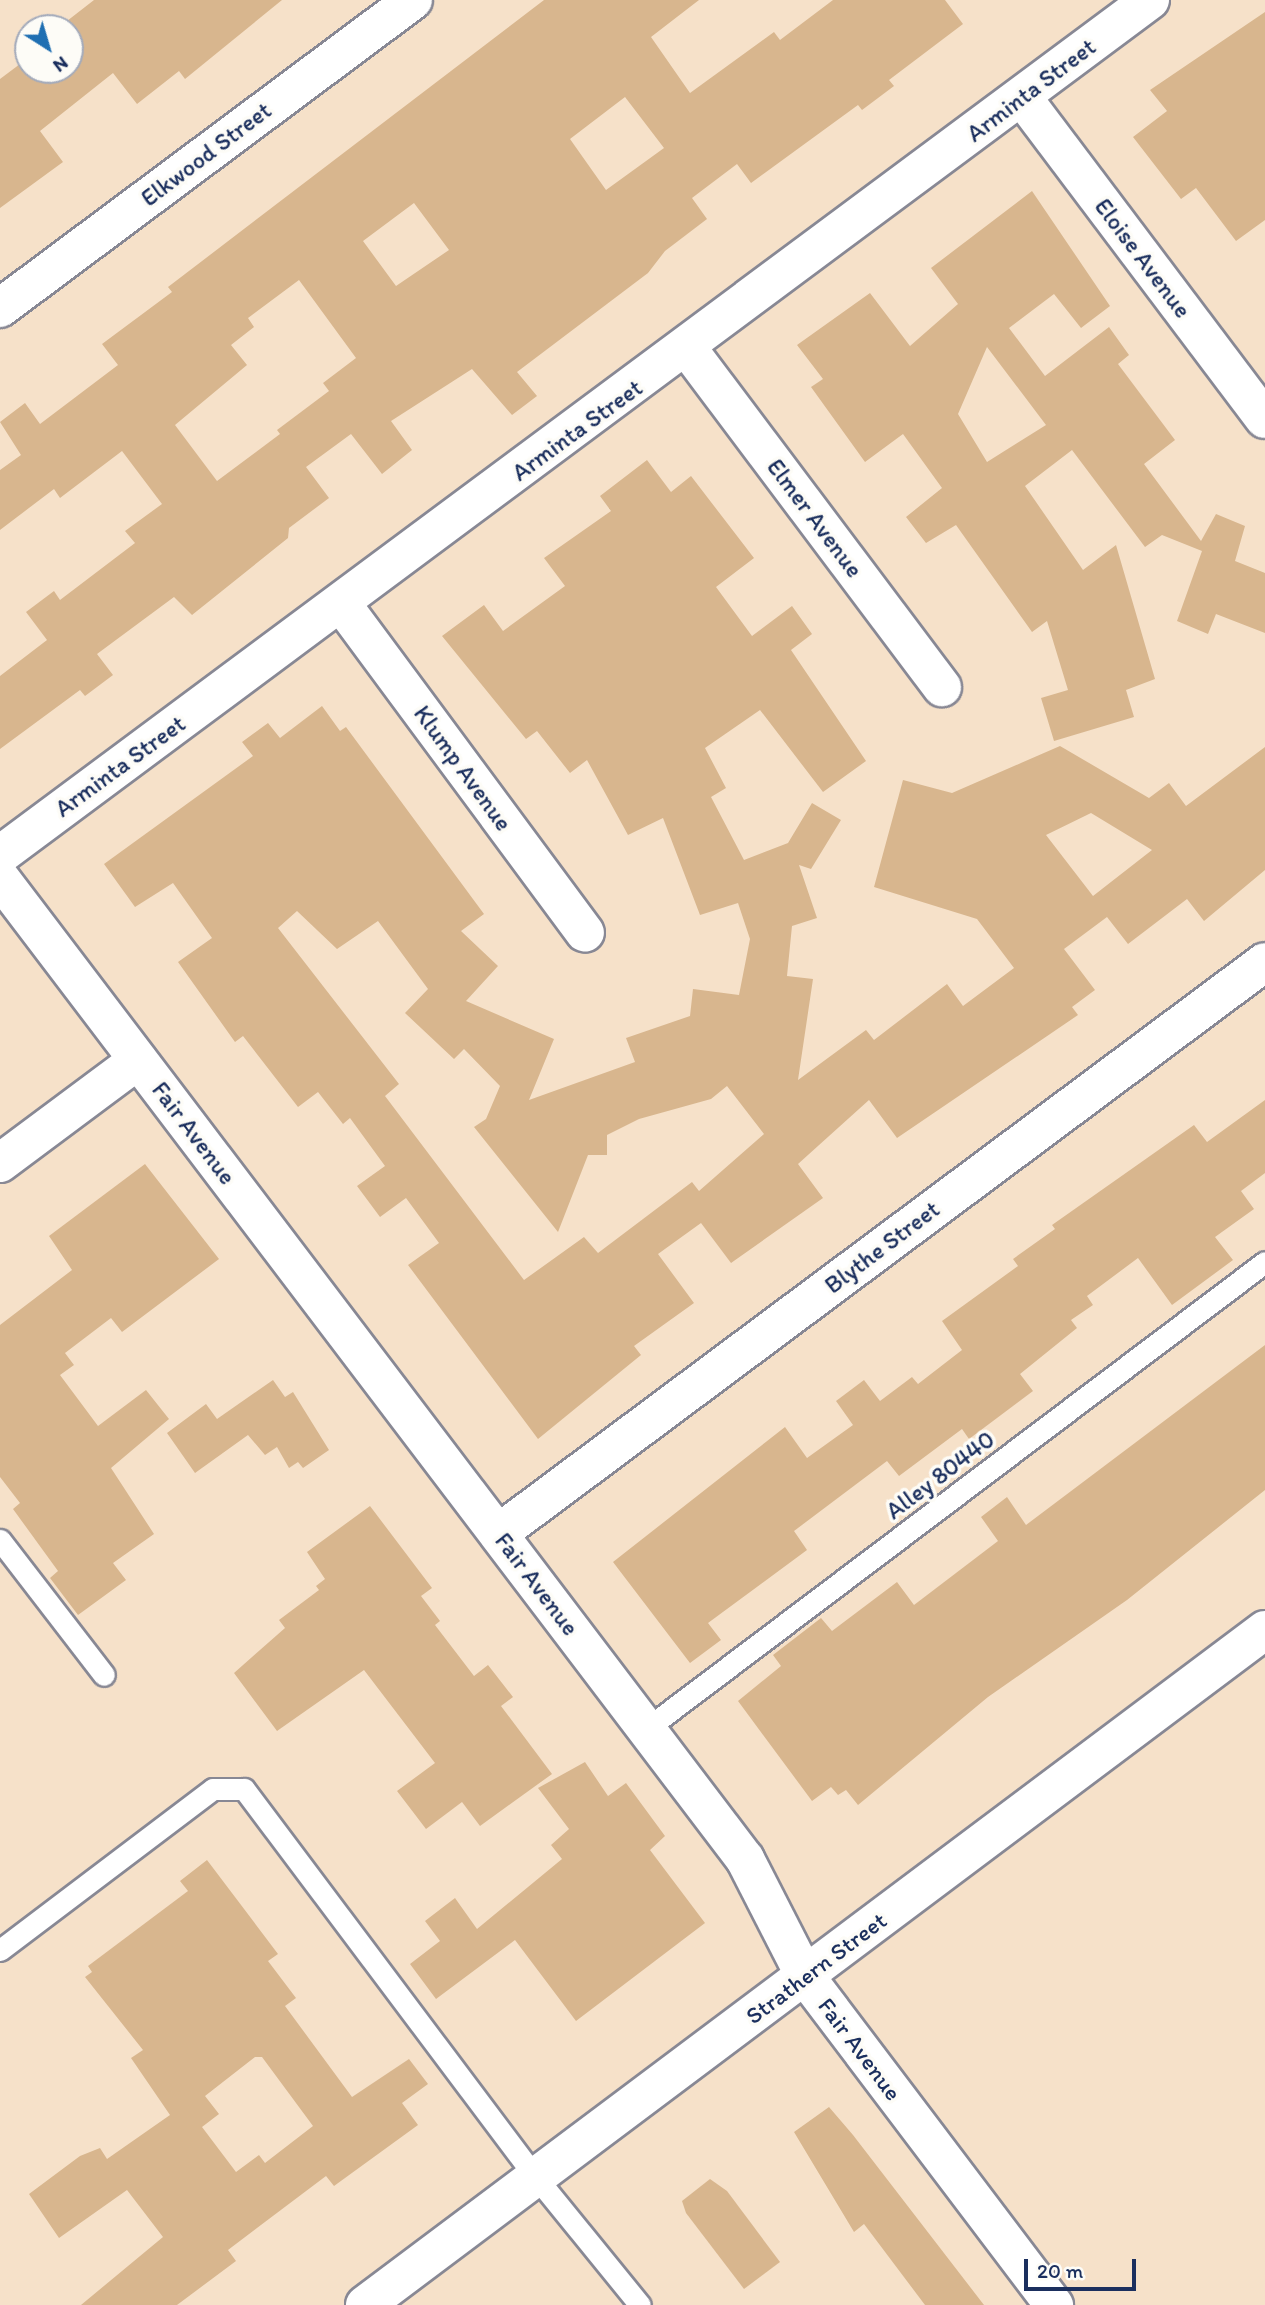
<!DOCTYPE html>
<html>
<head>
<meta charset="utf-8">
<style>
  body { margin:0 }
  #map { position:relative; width:1265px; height:2305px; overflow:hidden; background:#f6e1c9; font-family:Itim,sans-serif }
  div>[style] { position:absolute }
  .building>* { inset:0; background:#d8b68e }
  .roads { filter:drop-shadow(2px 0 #888894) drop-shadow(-2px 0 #888894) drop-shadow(0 2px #888894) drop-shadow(0 -2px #888894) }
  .lane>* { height:21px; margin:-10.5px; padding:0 10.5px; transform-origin:10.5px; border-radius:10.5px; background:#fff }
  .street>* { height:38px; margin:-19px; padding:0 19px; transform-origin:19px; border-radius:19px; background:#fff }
  .secondary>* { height:38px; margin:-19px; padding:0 19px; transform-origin:19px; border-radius:19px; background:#fff }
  span { translate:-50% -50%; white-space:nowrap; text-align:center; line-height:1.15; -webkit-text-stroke:7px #fdfcf7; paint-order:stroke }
  .street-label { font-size:24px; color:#1b2f5e }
  .north { position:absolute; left:14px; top:14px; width:70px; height:70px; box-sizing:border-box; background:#fdfcf7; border:2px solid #a3aaba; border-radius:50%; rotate:143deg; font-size:19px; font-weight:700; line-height:28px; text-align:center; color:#1b2f5e }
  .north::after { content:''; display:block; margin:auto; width:24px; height:32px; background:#1f6fb2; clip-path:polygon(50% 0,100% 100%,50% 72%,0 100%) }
  .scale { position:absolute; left:1024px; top:2259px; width:112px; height:32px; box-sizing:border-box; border:4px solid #1b2f5e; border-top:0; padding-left:9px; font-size:21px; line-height:24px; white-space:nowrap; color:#1b2f5e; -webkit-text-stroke:5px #fdfcf7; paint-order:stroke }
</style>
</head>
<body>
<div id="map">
  <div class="building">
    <i style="clip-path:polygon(94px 0,282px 0,185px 79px,179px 71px,137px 104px,113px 73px,40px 131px,63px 162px,0 208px,0 79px,28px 58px,28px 70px,70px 70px,70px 28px,58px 28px)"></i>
    <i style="clip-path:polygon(evenodd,544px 0,699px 0,651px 37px,690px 93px,774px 32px,780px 40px,833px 0,945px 0,963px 24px,889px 80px,894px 86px,862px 110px,858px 105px,751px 183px,737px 164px,692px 198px,707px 219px,665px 251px,648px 273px,517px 372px,537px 396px,512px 415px,472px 369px,391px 421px,412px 450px,382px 474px,351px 434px,306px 467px,329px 498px,289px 528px,288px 538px,192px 615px,174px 597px,97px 654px,113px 675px,85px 696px,80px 690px,0 749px,0 676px,47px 640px,26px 612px,54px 591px,60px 600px,135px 543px,125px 531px,162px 504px,122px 451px,60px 498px,54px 489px,0 530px,0 470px,21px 455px,0 422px,25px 403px,40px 424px,118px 365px,102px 344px,172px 292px,168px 287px,544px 0,625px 97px,664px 148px,606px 190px,570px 139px,625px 97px,544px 0,414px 203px,449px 250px,396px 286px,363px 241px,414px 203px,544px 0,299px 280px,356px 358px,323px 383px,329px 391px,277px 430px,280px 434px,217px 481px,175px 425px,247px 365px,231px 345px,254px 327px,248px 318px,299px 280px)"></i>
    <i style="clip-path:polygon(1265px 12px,1265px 220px,1236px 241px,1196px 188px,1181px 199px,1133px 137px,1167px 111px,1150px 90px)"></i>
    <i style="clip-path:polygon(evenodd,1032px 191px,1110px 306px,1081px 328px,1054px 294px,1009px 328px,1045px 376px,1109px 327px,1129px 355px,1118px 364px,1175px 440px,1144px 464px,1201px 541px,1216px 514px,1245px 526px,1235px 561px,1265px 573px,1265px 633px,1216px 614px,1208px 634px,1177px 621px,1202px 551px,1162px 535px,1145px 547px,1072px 450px,1025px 486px,1083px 570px,1116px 545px,1155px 679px,1126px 690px,1134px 717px,1054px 741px,1041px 698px,1068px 690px,1047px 621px,1032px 632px,956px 525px,926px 543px,906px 517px,942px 488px,903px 434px,865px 462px,811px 387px,823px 379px,797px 345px,870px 293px,910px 346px,958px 304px,931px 268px,1032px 191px,987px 347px,1046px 425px,987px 462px,958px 414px,987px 347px)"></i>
    <i style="clip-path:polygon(evenodd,647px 460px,671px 492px,691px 476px,754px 558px,716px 587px,752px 636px,792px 606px,812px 634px,791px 650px,866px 761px,823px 792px,760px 710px,705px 748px,726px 788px,711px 797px,744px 860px,788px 843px,812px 803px,841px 820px,811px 869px,799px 865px,817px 918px,792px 926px,787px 976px,813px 979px,798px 1080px,866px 1030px,874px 1040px,947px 984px,963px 1006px,1014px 968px,977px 919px,874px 887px,903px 780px,952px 793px,1060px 746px,1149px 798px,1169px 783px,1186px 806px,1265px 747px,1265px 870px,1204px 921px,1187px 899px,1128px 944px,1107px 917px,1064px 949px,1095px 990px,1072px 1007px,1078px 1015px,897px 1138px,869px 1100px,798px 1164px,823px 1198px,731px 1263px,701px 1223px,658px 1254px,694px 1303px,634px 1346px,641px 1355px,538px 1439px,408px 1265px,439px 1243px,406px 1198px,380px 1217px,357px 1186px,385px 1166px,350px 1118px,343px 1124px,318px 1092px,298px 1107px,243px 1036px,235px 1042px,178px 962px,212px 938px,173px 883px,135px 907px,104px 864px,253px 756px,242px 742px,268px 723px,280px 738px,322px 706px,340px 731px,346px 727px,484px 914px,461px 931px,498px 966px,466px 1001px,554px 1039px,529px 1100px,635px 1062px,626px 1038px,690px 1016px,693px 989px,739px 995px,750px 939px,738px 903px,700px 915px,663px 818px,628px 835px,587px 760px,570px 773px,537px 731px,526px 739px,442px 636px,484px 605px,503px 631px,565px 586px,544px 558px,611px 511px,600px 496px,647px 460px,1091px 813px,1152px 850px,1093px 896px,1046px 835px,1091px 813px,647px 460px,297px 911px,337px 949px,378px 921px,428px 989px,405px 1013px,454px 1059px,464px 1049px,500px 1086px,486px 1119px,474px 1127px,558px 1232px,588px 1155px,607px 1155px,607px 1135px,639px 1119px,711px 1099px,727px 1086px,764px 1134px,699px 1191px,692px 1182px,598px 1253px,584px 1237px,524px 1280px,385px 1096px,399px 1084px,278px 928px,297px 911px)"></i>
    <i style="clip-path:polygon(1265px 1100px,1265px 1173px,1241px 1191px,1254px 1209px,1215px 1237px,1233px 1260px,1172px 1305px,1138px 1258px,1087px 1296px,1093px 1305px,1071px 1320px,1077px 1328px,1020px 1374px,1033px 1391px,969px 1439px,962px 1429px,899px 1476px,887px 1461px,794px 1531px,807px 1550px,708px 1623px,721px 1640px,690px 1663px,613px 1562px,785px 1427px,807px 1458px,853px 1425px,836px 1401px,864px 1380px,880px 1401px,912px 1377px,918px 1384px,962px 1350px,942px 1321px,1018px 1266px,1013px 1259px,1055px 1229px,1052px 1225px,1194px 1125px,1207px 1142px)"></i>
    <i style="clip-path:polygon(145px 1164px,219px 1259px,122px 1332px,111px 1318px,65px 1353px,74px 1365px,60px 1375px,98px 1426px,146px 1390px,169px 1419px,111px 1468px,154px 1534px,113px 1563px,126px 1580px,78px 1615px,50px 1578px,58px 1571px,13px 1509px,20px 1503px,0 1477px,0 1325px,72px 1270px,49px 1236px)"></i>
    <i style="clip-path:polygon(1265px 1345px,1265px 1490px,1127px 1600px,988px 1697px,858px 1805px,846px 1790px,838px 1795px,831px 1787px,812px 1801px,738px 1701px,781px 1666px,773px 1655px,821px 1618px,832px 1631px,897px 1582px,914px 1605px,998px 1541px,981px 1517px,1007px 1497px,1026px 1525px)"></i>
    <i style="clip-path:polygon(273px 1380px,285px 1397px,293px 1392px,329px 1450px,303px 1468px,298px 1462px,289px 1468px,277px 1447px,265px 1455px,248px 1435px,195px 1473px,167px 1433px,206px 1404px,217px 1419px)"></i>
    <i style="clip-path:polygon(370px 1506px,432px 1588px,421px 1596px,440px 1621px,435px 1625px,474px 1676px,488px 1665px,513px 1697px,501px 1706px,552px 1774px,480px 1826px,462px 1802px,426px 1829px,397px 1791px,435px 1763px,364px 1670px,277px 1731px,234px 1673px,285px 1628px,279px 1620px,319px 1590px,316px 1586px,325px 1579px,307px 1552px)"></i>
    <i style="clip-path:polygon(585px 1762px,608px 1796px,626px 1783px,665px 1836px,650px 1850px,705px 1923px,576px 2021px,515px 1940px,436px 1999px,410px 1964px,440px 1941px,425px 1921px,455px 1898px,477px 1929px,562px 1859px,551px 1845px,569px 1829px,538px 1788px)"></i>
    <i style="clip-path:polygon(evenodd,207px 1860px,278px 1954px,268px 1961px,296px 1998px,285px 2006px,352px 2097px,409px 2059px,428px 2084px,402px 2103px,418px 2125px,334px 2186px,326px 2176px,228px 2250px,236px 2261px,177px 2305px,81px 2305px,163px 2237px,127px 2190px,59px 2238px,29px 2194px,80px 2156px,100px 2148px,107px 2159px,170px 2115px,131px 2058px,143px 2050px,85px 1977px,92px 1972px,88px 1966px,188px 1891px,180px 1881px,207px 1860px,255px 2057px,262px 2057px,313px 2126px,265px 2163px,259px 2155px,236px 2172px,202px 2127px,219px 2114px,205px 2096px,255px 2057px)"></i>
    <i style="clip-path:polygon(829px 2107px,853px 2135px,984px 2305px,925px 2305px,864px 2224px,854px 2232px,794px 2132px)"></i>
    <i style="clip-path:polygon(710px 2179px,727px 2191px,780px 2262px,744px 2289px,686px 2213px,682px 2201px)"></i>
  </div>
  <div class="roads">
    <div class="lane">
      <i style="left:0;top:1540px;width:170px;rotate:52.4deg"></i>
      <i style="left:646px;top:1729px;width:775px;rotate:-37.03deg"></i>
      <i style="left:0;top:1950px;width:267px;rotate:-37.1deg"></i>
      <i style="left:213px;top:1789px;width:31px"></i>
      <i style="left:244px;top:1789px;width:484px;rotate:53.1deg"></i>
      <i style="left:535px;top:2176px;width:166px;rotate:50.9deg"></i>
    </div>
    <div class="street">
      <i style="left:1022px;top:97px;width:403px;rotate:53deg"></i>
      <i style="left:0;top:308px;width:515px;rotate:-36.71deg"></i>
      <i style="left:688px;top:349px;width:423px;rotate:53.1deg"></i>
      <i style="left:341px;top:603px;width:410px;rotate:53.5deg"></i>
      <i style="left:0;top:855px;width:1433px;rotate:-36.63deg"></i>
      <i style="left:0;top:878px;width:1232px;rotate:52.79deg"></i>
      <i style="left:745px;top:1859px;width:131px;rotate:62.9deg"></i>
      <i style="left:805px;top:1976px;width:413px;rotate:52.9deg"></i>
      <i style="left:0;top:1163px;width:172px;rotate:-36.7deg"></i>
      <i style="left:499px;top:1533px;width:955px;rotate:-36.7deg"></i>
    </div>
    <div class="secondary">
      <i style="left:365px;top:2305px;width:1125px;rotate:-36.87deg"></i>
    </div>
  </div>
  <div class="street-label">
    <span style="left:1031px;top:90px;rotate:-37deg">Arminta Street</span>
    <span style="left:206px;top:154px;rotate:-37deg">Elkwood Street</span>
    <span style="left:1143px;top:258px;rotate:53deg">Eloise Avenue</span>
    <span style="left:577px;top:430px;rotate:-36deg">Arminta Street</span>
    <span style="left:815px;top:518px;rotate:53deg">Elmer Avenue</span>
    <span style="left:120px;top:766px;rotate:-36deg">Arminta Street</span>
    <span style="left:463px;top:768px;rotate:54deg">Klump Avenue</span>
    <span style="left:194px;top:1133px;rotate:53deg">Fair Avenue</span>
    <span style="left:882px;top:1247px;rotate:-37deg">Blythe Street</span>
    <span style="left:940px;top:1475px;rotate:-37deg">Alley 80440</span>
    <span style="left:537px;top:1584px;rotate:53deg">Fair Avenue</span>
    <span style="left:816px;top:1968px;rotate:-37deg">Strathern Street</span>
    <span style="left:860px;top:2049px;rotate:53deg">Fair Avenue</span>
  </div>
  <div class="north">N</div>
  <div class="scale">20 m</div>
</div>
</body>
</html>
